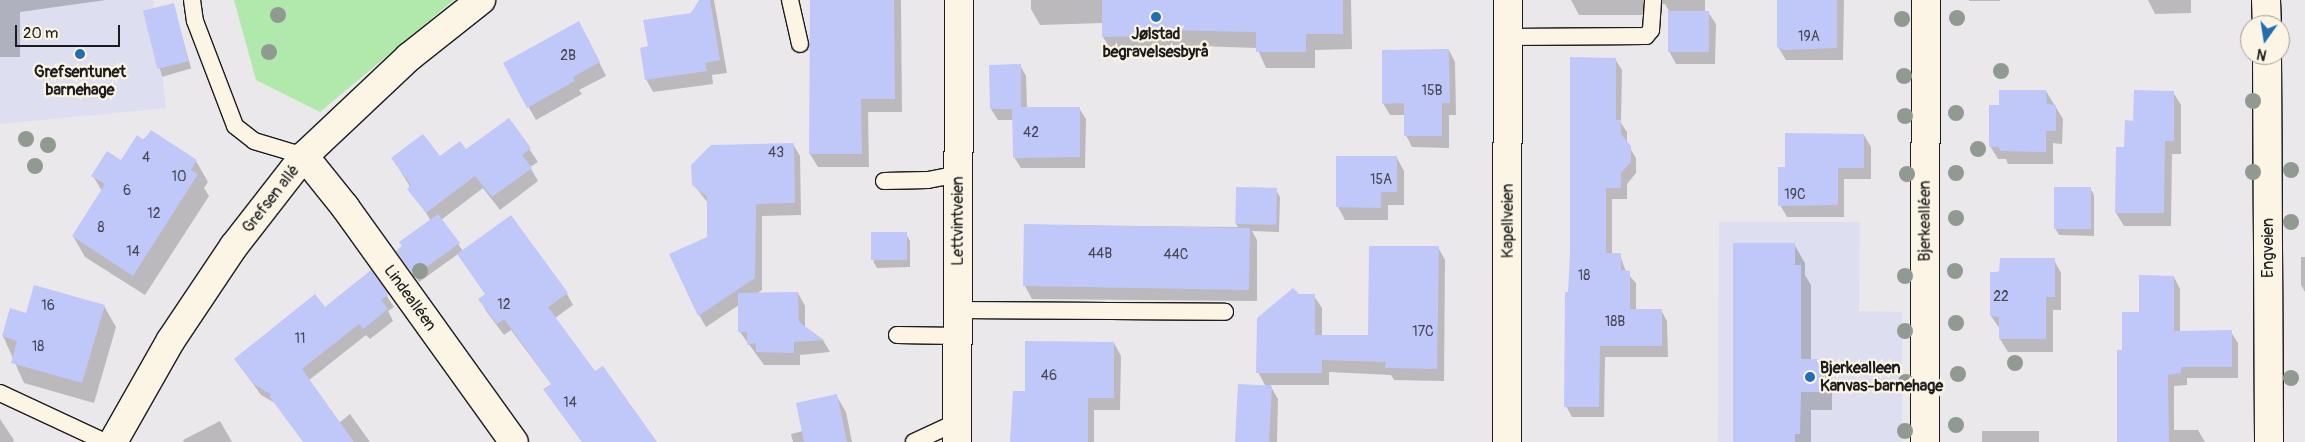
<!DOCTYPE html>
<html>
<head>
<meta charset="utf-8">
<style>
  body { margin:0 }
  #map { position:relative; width:2305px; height:442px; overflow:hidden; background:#eae8eb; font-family:Pangolin,sans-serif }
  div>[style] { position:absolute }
  .built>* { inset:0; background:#dddeef }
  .green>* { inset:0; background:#b1e9ac }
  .shadow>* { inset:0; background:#0003; transform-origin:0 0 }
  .building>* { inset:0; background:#c0c8f9; transform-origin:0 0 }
  .roads { filter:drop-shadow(1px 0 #1c1c1c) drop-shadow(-1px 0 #1c1c1c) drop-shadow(0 1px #1c1c1c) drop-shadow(0 -1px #1c1c1c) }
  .service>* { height:16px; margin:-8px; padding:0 8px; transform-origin:8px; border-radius:8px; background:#fcf5e5 }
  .minor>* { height:28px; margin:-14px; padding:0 14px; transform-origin:14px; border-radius:14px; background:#fcf5e5 }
  .trees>* { width:16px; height:16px; margin:-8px; border-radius:50%; background:#919a91 }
  .dots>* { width:14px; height:14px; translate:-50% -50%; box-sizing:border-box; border:2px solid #fcf5e5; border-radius:50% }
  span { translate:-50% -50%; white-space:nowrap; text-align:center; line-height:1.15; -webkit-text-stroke:4.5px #fcf5e5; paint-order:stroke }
  .number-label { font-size:14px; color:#454753 }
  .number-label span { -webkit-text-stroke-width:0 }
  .poi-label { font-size:16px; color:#1c1c1c; font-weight:700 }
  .left { translate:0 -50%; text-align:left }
  .street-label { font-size:16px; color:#1c1c1c }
  .north { position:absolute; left:2240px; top:15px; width:50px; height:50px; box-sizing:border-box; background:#fcf5e5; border:1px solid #a29e95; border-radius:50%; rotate:193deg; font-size:14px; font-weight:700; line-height:20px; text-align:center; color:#1c1c1c }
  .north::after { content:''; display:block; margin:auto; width:18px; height:22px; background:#1f6fb2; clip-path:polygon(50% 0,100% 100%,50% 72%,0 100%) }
  .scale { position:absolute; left:15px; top:25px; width:105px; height:22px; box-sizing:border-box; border:2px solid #1c1c1c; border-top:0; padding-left:6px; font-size:15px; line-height:18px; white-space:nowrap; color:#1c1c1c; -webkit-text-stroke:4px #fcf5e5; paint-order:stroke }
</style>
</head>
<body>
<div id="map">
  <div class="built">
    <i style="clip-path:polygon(0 0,153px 0,166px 108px,0 124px)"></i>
    <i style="clip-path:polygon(1719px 222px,1860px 222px,1859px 311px,1902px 312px,1902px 442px,1718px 442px)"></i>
  </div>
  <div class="green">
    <i style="clip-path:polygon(234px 0,454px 0,320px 112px,256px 80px)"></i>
  </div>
  <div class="shadow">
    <i style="clip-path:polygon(0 0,106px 0,20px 12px,20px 57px,0 57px)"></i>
    <i style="clip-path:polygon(700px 0,714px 0,727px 73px,712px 75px,713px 84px,653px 92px,646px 79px)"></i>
    <i style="clip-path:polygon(811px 0,901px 0,902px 112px,868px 112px,869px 167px,818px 167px,810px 154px)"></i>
    <i style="clip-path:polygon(1031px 0,1351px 0,1352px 49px,1315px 50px,1315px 68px,1266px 68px,1257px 48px,1166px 45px,1166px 52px,1113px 53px,1103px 37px,1103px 23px,1040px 25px,1031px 9px)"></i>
    <i style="clip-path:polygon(1571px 0,1705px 0,1705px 12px,1708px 12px,1716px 24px,1715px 64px,1676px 64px,1669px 51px,1669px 11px,1665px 4px,1655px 4px,1650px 15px,1579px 15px)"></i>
    <i style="clip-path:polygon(1778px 0,1844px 0,1843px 60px,1786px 60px,1778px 47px)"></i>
    <i style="left:1969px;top:0;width:31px;height:1px"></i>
    <i style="clip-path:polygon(2148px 0,2191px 0,2191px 13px,2155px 14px)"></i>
    <i style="left:173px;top:5px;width:66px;height:30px;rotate:74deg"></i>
    <i style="clip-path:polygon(586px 36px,606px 76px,579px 90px,582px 94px,536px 120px,504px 64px)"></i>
    <i style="clip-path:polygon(1449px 50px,1455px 62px,1456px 115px,1449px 115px,1449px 148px,1412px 147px,1406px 135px,1406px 115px,1390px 115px,1383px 103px)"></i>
    <i style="clip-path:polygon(1615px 59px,1622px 70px,1621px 123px,1627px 132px,1627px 143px,1636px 158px,1636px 173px,1627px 184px,1627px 199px,1612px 199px,1612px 255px,1620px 255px,1626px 272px,1636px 283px,1636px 310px,1661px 310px,1667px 321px,1668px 357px,1605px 357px,1604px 417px,1572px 417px,1566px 406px,1570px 293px)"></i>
    <i style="clip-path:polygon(1020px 65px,1026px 76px,1027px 108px,1079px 108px,1086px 119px,1085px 168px,1021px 168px,1014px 157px,1013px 120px,998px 120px,991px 109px)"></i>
    <i style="clip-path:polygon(2046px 91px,2063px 119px,2062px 144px,2053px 143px,2053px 164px,2008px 164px,2006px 159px,1998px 159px,1990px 146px,2001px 107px)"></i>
    <i style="clip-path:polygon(2173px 92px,2181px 105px,2181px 154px,2172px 154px,2171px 226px,2124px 226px,2116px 213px,2134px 122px)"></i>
    <i style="clip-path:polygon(509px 119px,538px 162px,530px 167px,538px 181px,500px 210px,483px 188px,441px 220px,463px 251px,567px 294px,573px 305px,555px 318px,595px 373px,657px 442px,582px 442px,552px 401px,552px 385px,511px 330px,504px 335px,486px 311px,480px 299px,486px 295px,458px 254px,419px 282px,402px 258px,431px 221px,393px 159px,440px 158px,466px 151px)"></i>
    <i style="clip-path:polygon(151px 132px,196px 161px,208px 182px,204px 188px,209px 196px,145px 295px,85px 257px,73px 236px,102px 191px,93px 176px,121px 161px)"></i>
    <i style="clip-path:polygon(1864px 135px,1871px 147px,1871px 179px,1844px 179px,1844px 217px,1787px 217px,1780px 205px,1786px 168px)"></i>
    <i style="clip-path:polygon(793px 144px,800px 156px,801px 215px,762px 216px,762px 290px,756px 294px,798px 293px,805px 306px,805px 328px,823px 340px,830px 352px,800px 355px,800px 365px,764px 365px,740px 332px,739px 305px,706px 327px,699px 315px,708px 238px,708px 203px,693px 184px)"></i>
    <i style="clip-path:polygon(1397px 158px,1404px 171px,1404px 205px,1388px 205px,1388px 220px,1345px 220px,1338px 207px)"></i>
    <i style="clip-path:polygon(2090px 188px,2094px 195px,2094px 236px,2059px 235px,2055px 228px)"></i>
    <i style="clip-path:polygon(1276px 190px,1280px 197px,1279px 232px,1252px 231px,1257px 240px,1257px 301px,1032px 299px,1025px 286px,1025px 225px,1238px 227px,1236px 224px)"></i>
    <i style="clip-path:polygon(906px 234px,910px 241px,910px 267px,877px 268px,873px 261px)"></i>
    <i style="clip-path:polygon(1794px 244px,1805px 263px,1805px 275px,1811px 285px,1811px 360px,1821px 360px,1832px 379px,1832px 410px,1811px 410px,1811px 442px,1734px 442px)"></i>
    <i style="clip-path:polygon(1438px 247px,1445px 260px,1444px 381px,1394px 380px,1391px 375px,1329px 372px,1329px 385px,1270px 385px,1278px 399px,1277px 442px,1237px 442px,1266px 387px,1258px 372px,1299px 296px,1314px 296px,1322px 308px,1322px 336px,1370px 336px)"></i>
    <i style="clip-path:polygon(2301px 257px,2305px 257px,2305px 292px,2301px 285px)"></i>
    <i style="clip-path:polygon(2054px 260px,2061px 273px,2061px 310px,2053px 310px,2053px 352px,2008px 352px,2000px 339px,2000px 329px,1991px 316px,1991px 273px)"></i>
    <i style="clip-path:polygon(371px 272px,394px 307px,388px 311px,393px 321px,370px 339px,366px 335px,308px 381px,339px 423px,350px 414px,370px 442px,305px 442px,275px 403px,261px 395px,235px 359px,325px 309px)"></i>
    <i style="clip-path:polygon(2174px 277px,2180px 289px,2180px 332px,2231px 332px,2238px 343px,2238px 378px,2187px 378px,2187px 385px,2174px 386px,2174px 430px,2198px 430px,2205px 442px,2117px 442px,2118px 351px,2124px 351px,2140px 313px)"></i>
    <i style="clip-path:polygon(104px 306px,116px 327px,94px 403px,24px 383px,3px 336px,27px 314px)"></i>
    <i style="clip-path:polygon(1114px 343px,1121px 356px,1120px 410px,1094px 410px,1094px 442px,1011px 442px,1014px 392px,1026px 392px)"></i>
    <i style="clip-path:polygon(836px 395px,846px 412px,852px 442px,793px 442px,791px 434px,803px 431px)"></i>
    <i style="clip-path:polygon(0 419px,14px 440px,13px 442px,0 442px)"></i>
    <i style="clip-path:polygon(220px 421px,232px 442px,184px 442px,183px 440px)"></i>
    <i style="left:1982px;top:431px;width:57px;height:11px"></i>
  </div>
  <div class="building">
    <i style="clip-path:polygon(699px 0,710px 0,720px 60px,705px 63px,707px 71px,645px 80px,640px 48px,648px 46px,643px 20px,691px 13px)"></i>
    <i style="clip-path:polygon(810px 0,894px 0,895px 99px,861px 99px,862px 154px,809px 154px)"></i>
    <i style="clip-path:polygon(1102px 0,1343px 0,1343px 34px,1306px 34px,1306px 52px,1256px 52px,1256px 32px,1158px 30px,1158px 36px,1102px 37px)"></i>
    <i style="clip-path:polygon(1777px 0,1837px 0,1837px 48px,1783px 50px,1777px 47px)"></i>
    <i style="left:174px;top:3px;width:60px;height:32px;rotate:76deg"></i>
    <i style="left:1668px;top:11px;width:41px;height:41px"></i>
    <i style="clip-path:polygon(579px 21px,600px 62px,573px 77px,575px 81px,527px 108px,503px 63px)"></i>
    <i style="clip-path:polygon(1449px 49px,1450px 103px,1442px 103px,1442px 136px,1404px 136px,1404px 103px,1382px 104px,1382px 50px)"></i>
    <i style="clip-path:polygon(1570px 57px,1616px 58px,1616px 120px,1621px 120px,1621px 134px,1631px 146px,1631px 162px,1621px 173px,1621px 188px,1606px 188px,1606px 253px,1621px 253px,1621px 270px,1630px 271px,1630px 309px,1662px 309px,1662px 346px,1600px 346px,1599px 407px,1564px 407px,1565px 292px,1568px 292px,1570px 253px)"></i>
    <i style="clip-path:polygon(1021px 64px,1021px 107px,1080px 107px,1080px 157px,1013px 158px,1012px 109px,990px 109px,989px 65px)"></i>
    <i style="clip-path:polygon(1999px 90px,2046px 90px,2047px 104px,2056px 105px,2056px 131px,2046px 131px,2046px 152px,2000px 151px,1999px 147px,1989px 147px,1989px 105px,1999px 105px)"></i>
    <i style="clip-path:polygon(2134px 90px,2174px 91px,2174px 141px,2165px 141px,2164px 213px,2115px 213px,2116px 147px,2124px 147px,2125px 120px,2133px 121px)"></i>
    <i style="clip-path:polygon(509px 118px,531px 148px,522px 155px,532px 168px,492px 197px,475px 176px,426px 213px,407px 189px,411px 185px,391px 158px,423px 134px,440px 156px,460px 141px,466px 149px)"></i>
    <i style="clip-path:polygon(151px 130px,197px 160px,191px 170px,198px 174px,133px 276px,72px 236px,105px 184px,91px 176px,107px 151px,121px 160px,137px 135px,144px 140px)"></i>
    <i style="clip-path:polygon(1785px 133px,1864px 134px,1864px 168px,1838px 168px,1838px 205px,1778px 206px,1778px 167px,1785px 167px)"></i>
    <i style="clip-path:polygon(794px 143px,795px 203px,756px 204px,755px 278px,698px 316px,669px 254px,707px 237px,707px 197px,692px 185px,691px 165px,711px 145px)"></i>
    <i style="clip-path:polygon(1336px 156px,1397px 156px,1397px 192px,1381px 192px,1381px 208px,1336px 207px)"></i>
    <i style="left:1236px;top:187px;width:41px;height:37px;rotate:1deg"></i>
    <i style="left:2054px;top:187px;width:37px;height:42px"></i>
    <i style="clip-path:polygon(438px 214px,460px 243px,414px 276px,396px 251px,402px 246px,399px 242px)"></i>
    <i style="clip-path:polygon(511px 215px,568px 293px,548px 307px,595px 371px,603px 366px,657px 442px,582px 442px,543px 389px,551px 384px,547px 378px,504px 319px,497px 324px,478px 299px,485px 294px,457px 254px)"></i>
    <i style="left:1024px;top:224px;width:226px;height:62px;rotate:1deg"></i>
    <i style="left:907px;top:232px;width:28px;height:36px;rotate:90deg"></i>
    <i style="clip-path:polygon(1733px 243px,1795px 243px,1795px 265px,1801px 265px,1801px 359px,1822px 359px,1821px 392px,1801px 392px,1800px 434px,1795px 434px,1795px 442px,1733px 442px)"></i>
    <i style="clip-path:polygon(1369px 246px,1439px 246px,1437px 369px,1385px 368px,1386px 362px,1322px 360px,1322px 373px,1256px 373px,1257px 318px,1293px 288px,1299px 294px,1315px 294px,1315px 335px,1368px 335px)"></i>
    <i style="clip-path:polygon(2000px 258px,2055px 258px,2055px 297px,2046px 297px,2046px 339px,1999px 339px,1999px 317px,1990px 316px,1990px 272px,1999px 272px)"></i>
    <i style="clip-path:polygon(371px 270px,389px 294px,381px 300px,388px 309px,363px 329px,359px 324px,302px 369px,354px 442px,303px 442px,269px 396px,272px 395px,253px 384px,234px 359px,315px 294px,325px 307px)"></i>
    <i style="clip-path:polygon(2139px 275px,2174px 276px,2174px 331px,2232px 330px,2232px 367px,2181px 367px,2181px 373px,2168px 375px,2169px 442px,2117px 442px,2117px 350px,2122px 350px,2122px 312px,2139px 312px)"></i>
    <i style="clip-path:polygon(34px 285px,105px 305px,82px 383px,11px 363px,17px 341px,2px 336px,10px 308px,26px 313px)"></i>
    <i style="clip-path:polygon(798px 292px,799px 322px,824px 340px,794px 342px,794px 353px,756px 352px,756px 343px,747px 345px,747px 332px,738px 332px,738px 293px)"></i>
    <i style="clip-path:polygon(1025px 341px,1114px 342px,1114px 398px,1088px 398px,1088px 442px,1010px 442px,1013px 391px,1025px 391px)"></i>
    <i style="left:1238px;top:384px;width:34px;height:58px;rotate:3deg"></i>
    <i style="clip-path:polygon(837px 394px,847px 442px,804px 442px,796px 403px)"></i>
  </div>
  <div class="roads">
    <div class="service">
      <i style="left:192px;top:0;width:21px;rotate:82deg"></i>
      <i style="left:195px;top:21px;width:112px;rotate:69.1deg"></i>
      <i style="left:235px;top:126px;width:24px;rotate:38deg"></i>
      <i style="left:254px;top:141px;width:52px;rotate:16.7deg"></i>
      <i style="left:790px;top:0;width:45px;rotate:77.2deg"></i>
      <i style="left:1508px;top:37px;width:138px;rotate:-0.4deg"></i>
      <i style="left:1646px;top:36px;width:8px;rotate:-50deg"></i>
      <i style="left:1651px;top:30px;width:30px;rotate:-86deg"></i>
      <i style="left:884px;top:181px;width:44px;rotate:-1.3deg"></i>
      <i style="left:928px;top:180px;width:31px;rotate:-11deg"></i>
      <i style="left:957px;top:310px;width:268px;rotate:0.4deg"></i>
      <i style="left:897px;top:335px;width:60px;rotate:1deg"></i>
      <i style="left:0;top:393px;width:116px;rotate:25deg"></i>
      <i style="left:914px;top:442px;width:47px;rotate:-24.9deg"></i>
    </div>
    <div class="minor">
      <i style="left:2266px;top:0;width:25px;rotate:88deg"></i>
      <i style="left:2267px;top:55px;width:387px;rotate:89.7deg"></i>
      <i style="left:304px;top:156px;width:65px;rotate:51.2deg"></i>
      <i style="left:345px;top:207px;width:289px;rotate:54.3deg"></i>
      <i style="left:113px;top:442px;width:117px;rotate:-60.4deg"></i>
      <i style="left:171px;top:340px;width:113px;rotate:-56.2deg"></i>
      <i style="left:234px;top:246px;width:114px;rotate:-52.1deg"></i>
      <i style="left:304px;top:156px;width:144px;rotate:-43.3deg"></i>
      <i style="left:409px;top:57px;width:92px;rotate:-38.4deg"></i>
      <i style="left:957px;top:442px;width:442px;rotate:-89.7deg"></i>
      <i style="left:1507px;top:442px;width:442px;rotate:-89.9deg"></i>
      <i style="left:1925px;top:442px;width:442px;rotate:-89.9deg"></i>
    </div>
  </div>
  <div class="trees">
    <i style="left:278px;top:15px"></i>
    <i style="left:1957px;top:18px"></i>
    <i style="left:1902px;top:19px"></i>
    <i style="left:269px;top:52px"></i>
    <i style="left:2001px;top:71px"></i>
    <i style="left:1904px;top:76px"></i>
    <i style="left:2253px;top:101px"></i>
    <i style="left:1956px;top:113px"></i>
    <i style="left:1905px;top:116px"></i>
    <i style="left:26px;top:139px"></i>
    <i style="left:48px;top:145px"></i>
    <i style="left:1978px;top:149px"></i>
    <i style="left:35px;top:166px"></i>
    <i style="left:2291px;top:170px"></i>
    <i style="left:2253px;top:172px"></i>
    <i style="left:1956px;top:173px"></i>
    <i style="left:1907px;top:174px"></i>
    <i style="left:1956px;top:218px"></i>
    <i style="left:2291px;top:222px"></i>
    <i style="left:420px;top:271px"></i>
    <i style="left:1955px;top:271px"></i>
    <i style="left:1905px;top:276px"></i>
    <i style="left:1956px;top:323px"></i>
    <i style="left:1905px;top:331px"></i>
    <i style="left:2015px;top:363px"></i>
    <i style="left:1958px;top:374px"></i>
    <i style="left:2291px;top:378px"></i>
    <i style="left:1906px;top:382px"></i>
    <i style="left:1956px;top:425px"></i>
    <i style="left:1905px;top:431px"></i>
  </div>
  <div class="dots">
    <i style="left:1156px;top:17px;background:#1f6fb2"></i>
    <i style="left:80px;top:54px;background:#1f6fb2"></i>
    <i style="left:1810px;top:377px;background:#1f6fb2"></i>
  </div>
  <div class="number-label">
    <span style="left:1809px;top:37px">19A</span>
    <span style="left:568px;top:56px">2B</span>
    <span style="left:1432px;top:91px">15B</span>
    <span style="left:1031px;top:133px">42</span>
    <span style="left:776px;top:153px">43</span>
    <span style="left:146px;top:158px">4</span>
    <span style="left:179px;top:177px">10</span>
    <span style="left:1381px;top:180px">15A</span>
    <span style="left:127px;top:191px">6</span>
    <span style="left:1795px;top:195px">19C</span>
    <span style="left:154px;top:214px">12</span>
    <span style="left:101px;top:228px">8</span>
    <span style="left:133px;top:252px">14</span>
    <span style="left:1100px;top:254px">44B</span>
    <span style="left:1176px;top:255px">44C</span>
    <span style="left:1584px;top:276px">18</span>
    <span style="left:2001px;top:297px">22</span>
    <span style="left:504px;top:305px">12</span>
    <span style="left:48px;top:306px">16</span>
    <span style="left:1615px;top:322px">18B</span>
    <span style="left:1423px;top:332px">17C</span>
    <span style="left:300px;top:339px">11</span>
    <span style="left:38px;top:347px">18</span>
    <span style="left:1049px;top:376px">46</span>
    <span style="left:570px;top:403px">14</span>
  </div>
  <div class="poi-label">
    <span style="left:1156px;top:43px">Jølstad<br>begravelsesbyrå</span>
    <span style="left:80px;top:81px">Grefsentunet<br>barnehage</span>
    <span class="left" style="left:1820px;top:377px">Bjerkealleen<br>Kanvas-barnehage</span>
  </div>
  <div class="street-label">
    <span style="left:271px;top:199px;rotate:-52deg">Grefsen allé</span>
    <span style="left:958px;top:221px;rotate:-90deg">Lettvintveien</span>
    <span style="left:1508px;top:221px;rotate:-90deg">Kapellveien</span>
    <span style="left:1925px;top:221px;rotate:-90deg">Bjerkealléen</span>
    <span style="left:2268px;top:248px;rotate:-90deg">Engveien</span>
    <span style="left:410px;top:298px;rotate:54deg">Lindealléen</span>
  </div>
  <div class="north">N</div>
  <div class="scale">20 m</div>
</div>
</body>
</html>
